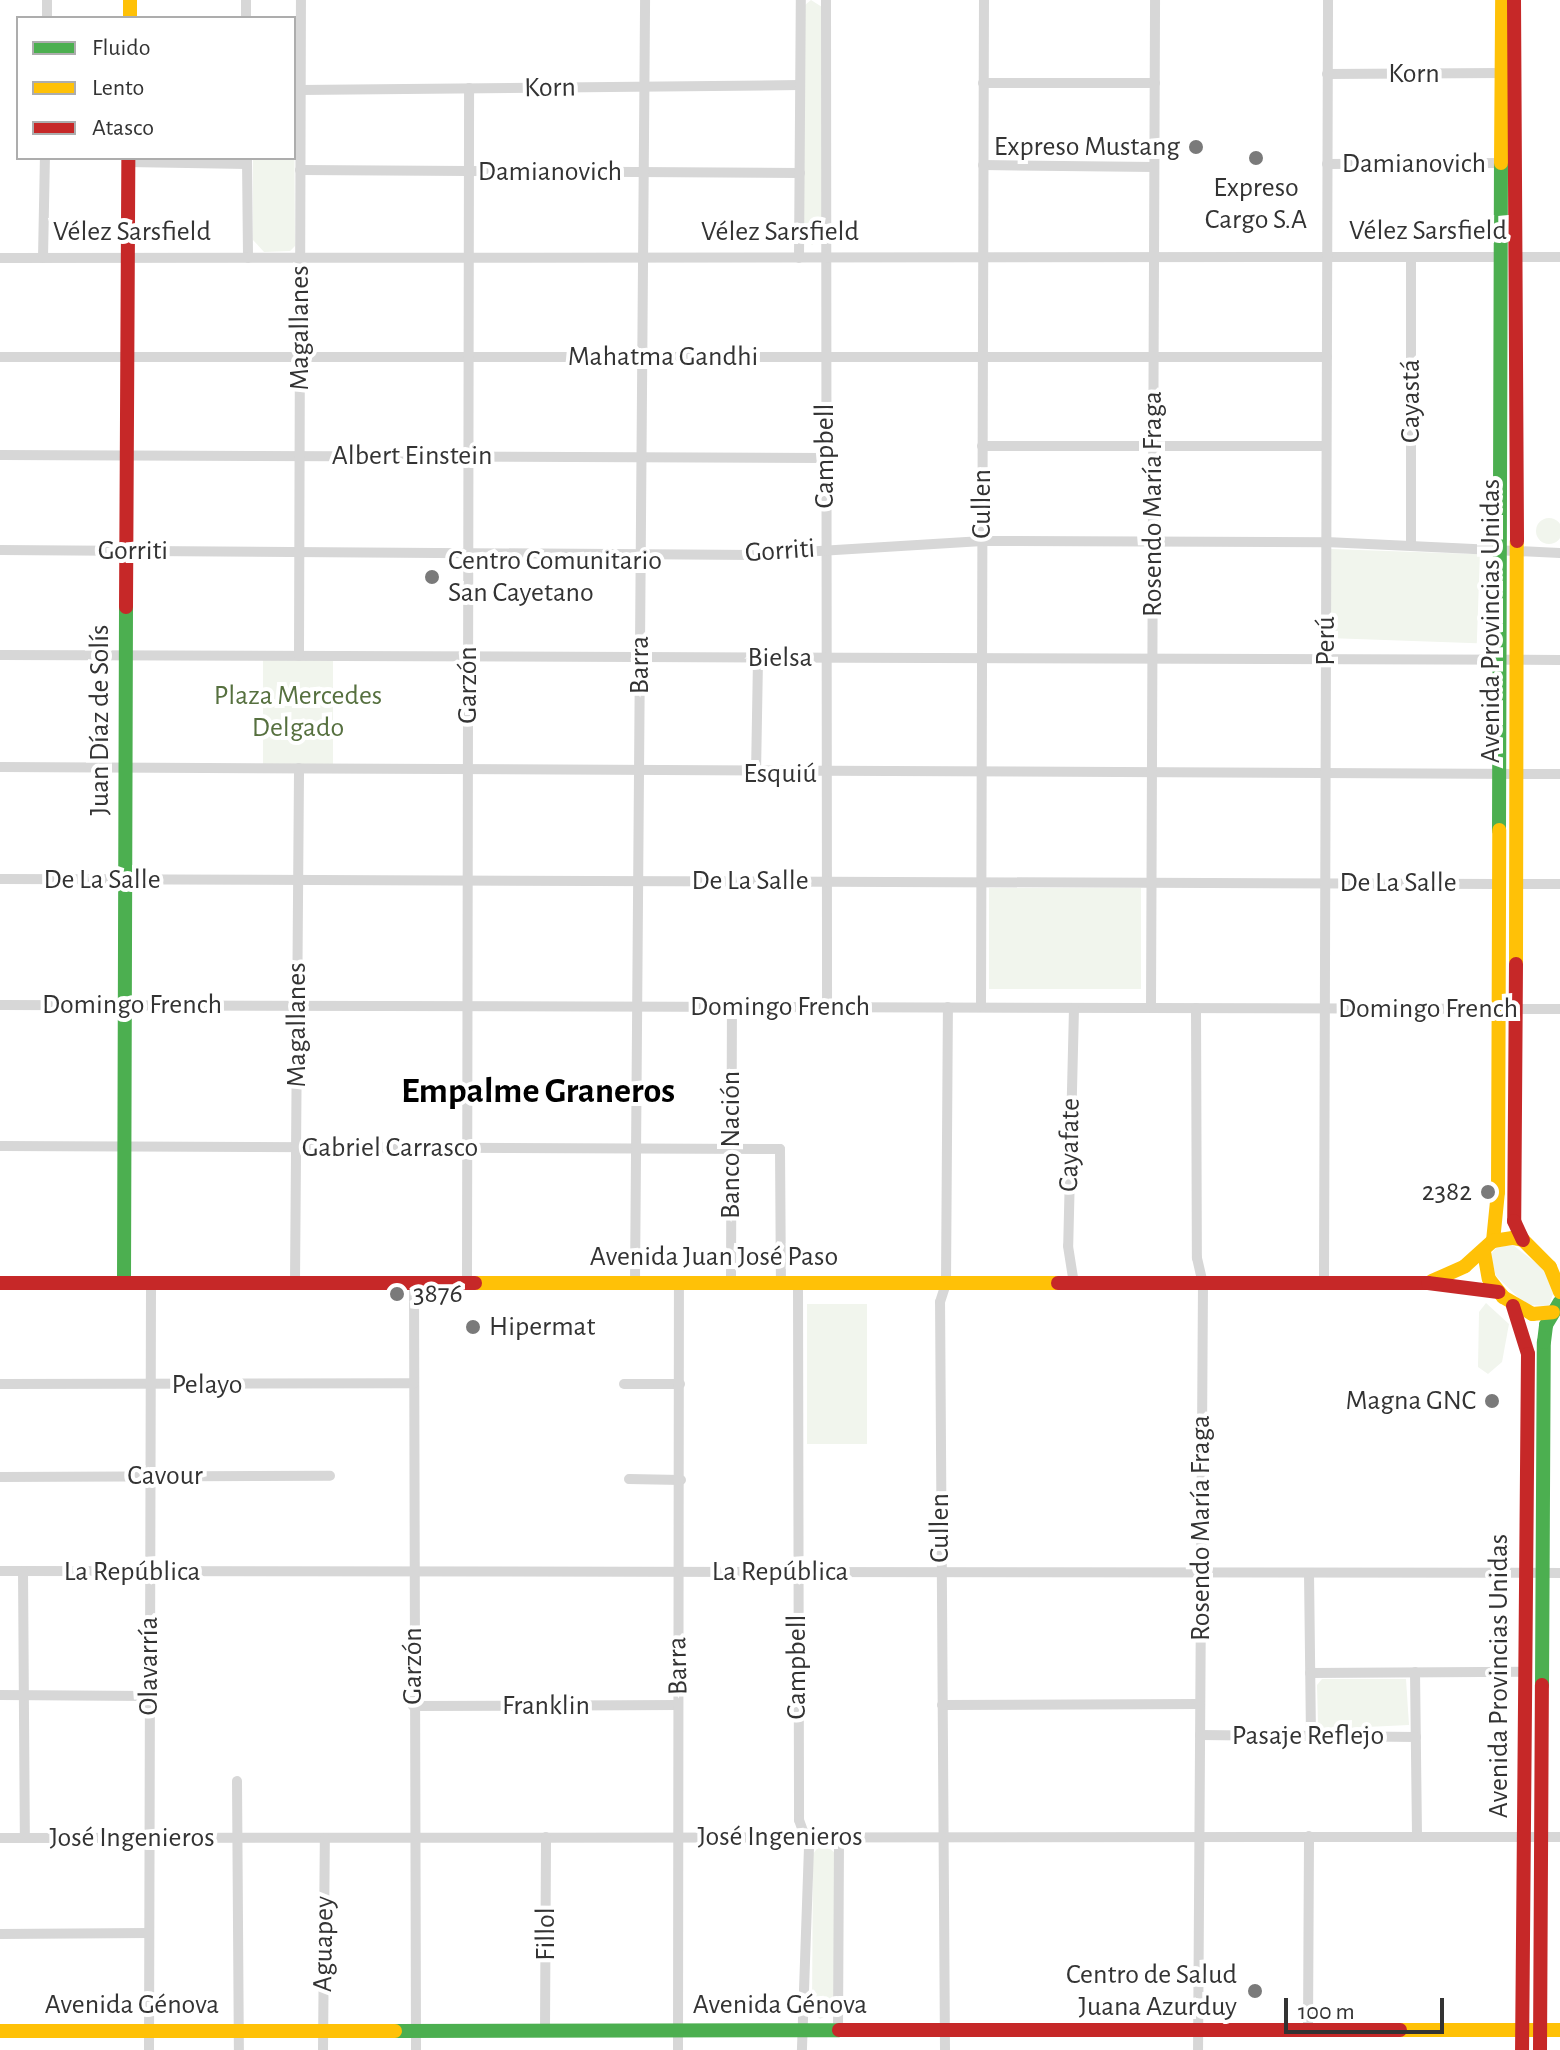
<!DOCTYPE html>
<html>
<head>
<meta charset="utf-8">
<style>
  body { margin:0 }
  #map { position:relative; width:1560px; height:2050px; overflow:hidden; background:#fff; font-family:"Alegreya Sans",sans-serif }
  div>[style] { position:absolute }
  .green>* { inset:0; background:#f1f5ed; transform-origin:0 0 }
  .round { border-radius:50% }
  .street>* { height:10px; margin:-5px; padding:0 5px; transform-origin:5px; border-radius:5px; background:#d7d7d7 }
  .fast>* { height:14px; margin:-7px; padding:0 7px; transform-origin:7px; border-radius:7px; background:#4caf50 }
  .slow>* { height:14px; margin:-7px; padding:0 7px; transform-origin:7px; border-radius:7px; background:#ffc107 }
  .jam>* { height:14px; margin:-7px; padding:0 7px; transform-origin:7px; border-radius:7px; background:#c62828 }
  .dots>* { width:22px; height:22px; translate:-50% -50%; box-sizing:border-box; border:4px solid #fff; border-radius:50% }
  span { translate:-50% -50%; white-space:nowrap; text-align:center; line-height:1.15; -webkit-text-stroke:8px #fff; paint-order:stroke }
  .street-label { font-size:28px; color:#333 }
  .poi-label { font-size:28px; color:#333 }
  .right { translate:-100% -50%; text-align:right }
  .left { translate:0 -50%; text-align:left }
  .park-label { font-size:28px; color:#56703f }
  .district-label { font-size:36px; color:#000; font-weight:700 }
  .legend { position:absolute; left:16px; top:16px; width:280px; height:144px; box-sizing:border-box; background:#fff; border:2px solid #adadad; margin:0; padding:10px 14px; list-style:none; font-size:24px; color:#333 }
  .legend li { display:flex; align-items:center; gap:16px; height:40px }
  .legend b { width:40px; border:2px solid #adadad }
  .scale { position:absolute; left:1284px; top:1998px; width:160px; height:36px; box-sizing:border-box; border:4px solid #333; border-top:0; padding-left:10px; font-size:24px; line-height:28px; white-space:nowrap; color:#333; -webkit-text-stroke:6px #fff; paint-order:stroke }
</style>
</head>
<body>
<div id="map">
  <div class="green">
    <i style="clip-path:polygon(811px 0,822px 7px,822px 236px,812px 245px,803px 235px,805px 5px)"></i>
    <i style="clip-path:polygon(294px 86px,295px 246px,290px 251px,264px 252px,253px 240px,253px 158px,294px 158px)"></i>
    <i class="round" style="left:1536px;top:518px;width:26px;height:26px"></i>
    <i style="left:1331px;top:549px;width:149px;height:89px;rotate:2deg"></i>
    <i style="left:263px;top:656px;width:70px;height:112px"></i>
    <i style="left:989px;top:888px;width:152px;height:101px"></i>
    <i style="clip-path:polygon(1513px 1245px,1545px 1270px,1553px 1294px,1549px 1306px,1526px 1305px,1496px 1276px,1490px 1255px,1497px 1247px)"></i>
    <i style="clip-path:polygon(1486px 1303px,1509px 1324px,1502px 1362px,1488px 1374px,1478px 1367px,1479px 1312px)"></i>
    <i style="left:807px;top:1304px;width:60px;height:140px"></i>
    <i style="clip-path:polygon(1322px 1679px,1406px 1679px,1409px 1725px,1324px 1729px,1318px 1724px,1317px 1685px)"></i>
    <i style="clip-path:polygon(822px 1842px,835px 1853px,835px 2011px,820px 2019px,812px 2011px,813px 1854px)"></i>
  </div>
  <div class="street">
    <i style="left:246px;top:0;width:18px;rotate:90deg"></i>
    <i style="left:826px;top:0;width:1007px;rotate:89.94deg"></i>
    <i style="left:47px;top:18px;width:18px;rotate:-90deg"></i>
    <i style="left:1327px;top:74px;width:174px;rotate:-0.3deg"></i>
    <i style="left:983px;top:83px;width:172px"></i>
    <i style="left:300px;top:90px;width:500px;rotate:-0.57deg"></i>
    <i style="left:247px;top:160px;width:98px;rotate:89.4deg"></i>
    <i style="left:128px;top:162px;width:119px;rotate:1deg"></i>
    <i style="left:1327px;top:164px;width:174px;rotate:-0.3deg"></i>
    <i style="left:983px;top:165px;width:171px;rotate:0.7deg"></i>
    <i style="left:300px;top:170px;width:500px;rotate:0.34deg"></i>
    <i style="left:1411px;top:257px;width:288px;rotate:90deg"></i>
    <i style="left:1514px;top:257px;width:46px"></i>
    <i style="left:0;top:258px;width:1501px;rotate:-0.04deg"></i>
    <i style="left:43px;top:258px;width:100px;rotate:-88.9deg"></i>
    <i style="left:799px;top:258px;width:258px;rotate:-89.6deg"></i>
    <i style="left:0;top:357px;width:1327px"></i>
    <i style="left:982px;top:446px;width:344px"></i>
    <i style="left:0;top:455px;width:824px;rotate:0.21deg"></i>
    <i style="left:0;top:550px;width:755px;rotate:0.38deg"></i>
    <i style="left:755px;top:555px;width:228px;rotate:-3.5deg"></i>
    <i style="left:983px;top:541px;width:343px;rotate:0.2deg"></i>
    <i style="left:1326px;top:542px;width:234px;rotate:2.7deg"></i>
    <i style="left:0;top:655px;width:1560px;rotate:0.18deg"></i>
    <i style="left:299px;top:656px;width:656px;rotate:-89.83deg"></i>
    <i style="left:0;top:767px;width:1560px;rotate:0.26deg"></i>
    <i style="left:756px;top:774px;width:116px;rotate:-89deg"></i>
    <i style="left:0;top:879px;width:1499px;rotate:0.19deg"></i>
    <i style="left:1517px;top:884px;width:43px"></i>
    <i style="left:0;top:1005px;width:1560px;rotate:0.15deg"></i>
    <i style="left:981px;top:1007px;width:1007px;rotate:-89.83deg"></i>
    <i style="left:1074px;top:1008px;width:238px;rotate:91.4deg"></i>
    <i style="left:1068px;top:1246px;width:37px;rotate:81deg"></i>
    <i style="left:1151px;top:1008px;width:1008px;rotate:-89.77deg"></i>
    <i style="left:1196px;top:1008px;width:250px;rotate:89.8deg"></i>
    <i style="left:1197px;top:1258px;width:26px;rotate:77deg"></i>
    <i style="left:1203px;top:1283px;width:767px;rotate:90.37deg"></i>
    <i style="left:0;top:1146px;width:780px;rotate:0.22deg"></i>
    <i style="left:780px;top:1149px;width:133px;rotate:89.6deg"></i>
    <i style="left:295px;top:1282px;width:514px;rotate:-89.55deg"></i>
    <i style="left:414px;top:1282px;width:768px;rotate:89.85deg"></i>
    <i style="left:467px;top:1283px;width:1195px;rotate:-89.9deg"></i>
    <i style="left:635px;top:1283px;width:1283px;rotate:-89.55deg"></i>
    <i style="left:731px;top:1283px;width:276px;rotate:-89.8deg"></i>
    <i style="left:798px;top:1283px;width:537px;rotate:89.89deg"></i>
    <i style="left:799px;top:1820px;width:29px;rotate:70deg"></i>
    <i style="left:809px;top:1847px;width:203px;rotate:92deg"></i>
    <i style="left:1324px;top:1283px;width:1283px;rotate:-89.82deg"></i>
    <i style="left:0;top:1384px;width:414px;rotate:-0.1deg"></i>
    <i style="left:624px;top:1384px;width:56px"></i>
    <i style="left:0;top:1477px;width:330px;rotate:-0.2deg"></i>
    <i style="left:629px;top:1479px;width:52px;rotate:1.1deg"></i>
    <i style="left:0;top:1571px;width:1560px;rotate:0.07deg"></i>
    <i style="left:23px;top:1571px;width:267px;rotate:89.6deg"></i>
    <i style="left:1309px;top:1573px;width:163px;rotate:89.3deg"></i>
    <i style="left:1415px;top:1672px;width:164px;rotate:89.3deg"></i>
    <i style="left:1310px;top:1673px;width:215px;rotate:-0.3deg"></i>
    <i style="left:0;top:1695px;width:149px;rotate:0.4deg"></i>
    <i style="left:942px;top:1705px;width:258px;rotate:-0.2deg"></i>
    <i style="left:413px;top:1706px;width:265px;rotate:-0.2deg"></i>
    <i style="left:1200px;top:1735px;width:216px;rotate:0.5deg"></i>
    <i style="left:237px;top:1781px;width:269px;rotate:89.6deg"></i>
    <i style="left:0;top:1838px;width:1560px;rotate:-0.04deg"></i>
    <i style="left:0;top:1934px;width:149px;rotate:-0.4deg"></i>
    <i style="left:1308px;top:2030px;width:194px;rotate:-89.7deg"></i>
    <i style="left:545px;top:2031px;width:194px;rotate:-89.7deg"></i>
    <i style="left:838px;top:2031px;width:194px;rotate:-89.7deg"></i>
    <i style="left:149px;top:2050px;width:768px;rotate:-89.85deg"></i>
    <i style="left:323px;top:2050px;width:212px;rotate:-89.5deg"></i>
    <i style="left:678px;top:2050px;width:768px;rotate:-89.93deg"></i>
    <i style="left:945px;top:2050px;width:748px;rotate:-90.38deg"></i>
    <i style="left:940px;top:1302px;width:20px;rotate:-72deg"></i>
    <i style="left:946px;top:1283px;width:276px;rotate:-89.6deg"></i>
  </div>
  <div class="fast">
    <i style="left:1499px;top:830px;width:667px;rotate:-89.83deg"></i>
    <i style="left:124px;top:1282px;width:675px;rotate:-89.83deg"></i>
    <i style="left:1542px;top:1685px;width:343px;rotate:-89.7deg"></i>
    <i style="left:1544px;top:1342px;width:17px;rotate:-83deg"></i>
    <i style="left:1546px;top:1325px;width:27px;rotate:-59deg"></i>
    <i style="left:395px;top:2031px;width:444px;rotate:-0.1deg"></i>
  </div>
  <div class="slow">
    <i style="left:130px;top:0;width:18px;rotate:90deg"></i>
    <i style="left:1501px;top:163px;width:163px;rotate:-89.6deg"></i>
    <i style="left:1516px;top:964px;width:423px;rotate:-89.9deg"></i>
    <i style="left:1493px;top:1241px;width:49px;rotate:-84.2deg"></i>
    <i style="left:1498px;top:1192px;width:362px;rotate:-89.8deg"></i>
    <i style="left:1484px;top:1252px;width:27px;rotate:80deg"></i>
    <i style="left:1489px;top:1279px;width:23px;rotate:52deg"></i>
    <i style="left:1503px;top:1297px;width:34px;rotate:30deg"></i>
    <i style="left:1532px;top:1314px;width:21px;rotate:-5deg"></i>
    <i style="left:1432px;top:1281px;width:36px;rotate:-24deg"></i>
    <i style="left:1465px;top:1266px;width:38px;rotate:-42deg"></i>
    <i style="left:1493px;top:1241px;width:20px;rotate:-9deg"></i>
    <i style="left:1513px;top:1238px;width:10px;rotate:11deg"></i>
    <i style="left:1523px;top:1240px;width:38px;rotate:45deg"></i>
    <i style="left:1550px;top:1267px;width:27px;rotate:68deg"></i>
    <i style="left:475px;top:1283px;width:583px"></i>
    <i style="left:1400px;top:2030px;width:160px"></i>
    <i style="left:0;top:2031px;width:395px"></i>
  </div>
  <div class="jam">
    <i style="left:1514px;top:0;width:541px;rotate:89.68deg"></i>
    <i style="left:126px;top:607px;width:449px;rotate:-89.7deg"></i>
    <i style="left:1516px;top:964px;width:257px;rotate:90.4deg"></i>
    <i style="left:1514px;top:1221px;width:21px;rotate:65deg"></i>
    <i style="left:0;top:1283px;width:475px"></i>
    <i style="left:1058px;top:1283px;width:370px"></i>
    <i style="left:1428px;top:1283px;width:71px;rotate:7.3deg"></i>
    <i style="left:1513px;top:1306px;width:50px;rotate:72.6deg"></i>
    <i style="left:1528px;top:1354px;width:696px;rotate:90.49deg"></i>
    <i style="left:839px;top:2030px;width:561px"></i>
    <i style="left:1540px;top:2050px;width:365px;rotate:-89.7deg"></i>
  </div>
  <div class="dots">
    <i style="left:1196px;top:147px;background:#7a7a7a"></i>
    <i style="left:1256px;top:158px;background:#7a7a7a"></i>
    <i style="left:432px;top:577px;background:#7a7a7a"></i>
    <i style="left:1488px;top:1192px;background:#7a7a7a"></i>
    <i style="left:397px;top:1294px;background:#7a7a7a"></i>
    <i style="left:473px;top:1327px;background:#7a7a7a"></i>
    <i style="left:1492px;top:1401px;background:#7a7a7a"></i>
    <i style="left:1255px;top:1991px;background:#7a7a7a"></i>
  </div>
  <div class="street-label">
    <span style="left:1414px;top:74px">Korn</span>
    <span style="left:550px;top:88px;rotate:-1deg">Korn</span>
    <span style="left:1414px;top:164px">Damianovich</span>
    <span style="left:550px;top:172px">Damianovich</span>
    <span style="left:1428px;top:231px">Vélez Sarsfield</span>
    <span style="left:132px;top:232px">Vélez Sarsfield</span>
    <span style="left:780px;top:232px">Vélez Sarsfield</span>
    <span style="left:300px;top:328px;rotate:-90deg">Magallanes</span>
    <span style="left:663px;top:357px">Mahatma Gandhi</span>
    <span style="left:1411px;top:401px;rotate:-90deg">Cayastá</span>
    <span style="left:412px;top:456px">Albert Einstein</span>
    <span style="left:825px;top:456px;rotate:-90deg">Campbell</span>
    <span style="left:982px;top:504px;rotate:-90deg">Cullen</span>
    <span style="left:1153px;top:504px;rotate:-90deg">Rosendo María Fraga</span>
    <span style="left:133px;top:551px">Gorriti</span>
    <span style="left:780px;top:551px;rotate:-4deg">Gorriti</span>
    <span style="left:1491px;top:621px;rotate:-90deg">Avenida Provincias Unidas</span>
    <span style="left:1326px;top:641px;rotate:-90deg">Perú</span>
    <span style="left:780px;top:658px">Bielsa</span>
    <span style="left:640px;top:665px;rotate:-90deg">Barra</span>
    <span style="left:468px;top:685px;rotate:-90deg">Garzón</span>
    <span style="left:100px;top:720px;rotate:-90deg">Juan Díaz de Solís</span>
    <span style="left:780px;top:774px">Esquiú</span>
    <span style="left:102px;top:880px">De La Salle</span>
    <span style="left:750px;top:881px">De La Salle</span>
    <span style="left:1398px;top:883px">De La Salle</span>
    <span style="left:132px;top:1005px">Domingo French</span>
    <span style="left:780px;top:1007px">Domingo French</span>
    <span style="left:1428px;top:1009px">Domingo French</span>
    <span style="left:297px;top:1025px;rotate:-90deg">Magallanes</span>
    <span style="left:731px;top:1145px;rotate:-90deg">Banco Nación</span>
    <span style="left:1070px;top:1145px;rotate:-89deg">Cayafate</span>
    <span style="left:390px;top:1148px">Gabriel Carrasco</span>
    <span style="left:714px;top:1257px">Avenida Juan José Paso</span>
    <span style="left:207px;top:1385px">Pelayo</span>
    <span style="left:165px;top:1476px">Cavour</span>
    <span style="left:940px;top:1528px;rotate:-90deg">Cullen</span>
    <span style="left:1201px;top:1528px;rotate:-90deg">Rosendo María Fraga</span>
    <span style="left:132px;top:1572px">La República</span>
    <span style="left:780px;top:1572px">La República</span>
    <span style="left:149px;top:1666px;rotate:-90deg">Olavarría</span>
    <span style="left:413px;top:1666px;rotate:-90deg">Garzón</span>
    <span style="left:678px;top:1666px;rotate:-91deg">Barra</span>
    <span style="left:797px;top:1667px;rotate:-90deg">Campbell</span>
    <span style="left:1499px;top:1676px;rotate:-90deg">Avenida Provincias Unidas</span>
    <span style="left:546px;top:1706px">Franklin</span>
    <span style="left:1308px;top:1736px">Pasaje Reflejo</span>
    <span style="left:780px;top:1837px">José Ingenieros</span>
    <span style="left:132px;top:1838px">José Ingenieros</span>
    <span style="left:546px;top:1934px;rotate:-90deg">Fillol</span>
    <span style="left:324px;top:1944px;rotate:-89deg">Aguapey</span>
    <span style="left:132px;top:2005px">Avenida Génova</span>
    <span style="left:780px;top:2005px">Avenida Génova</span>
  </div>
  <div class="poi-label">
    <span class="right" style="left:1180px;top:147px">Expreso Mustang</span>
    <span style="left:1256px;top:204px">Expreso<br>Cargo S.A</span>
    <span class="left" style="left:448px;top:577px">Centro Comunitario<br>San Cayetano</span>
    <span class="right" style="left:1472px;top:1192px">2382</span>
    <span class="left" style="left:413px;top:1294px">3876</span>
    <span class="left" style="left:489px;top:1327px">Hipermat</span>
    <span class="right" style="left:1476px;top:1401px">Magna GNC</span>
    <span class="right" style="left:1237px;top:1991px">Centro de Salud<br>Juana Azurduy</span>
  </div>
  <div class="park-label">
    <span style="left:298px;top:712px">Plaza Mercedes<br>Delgado</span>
  </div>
  <div class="district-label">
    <span style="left:538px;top:1092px">Empalme Graneros</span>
  </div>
  <ul class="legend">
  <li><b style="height:10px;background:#4caf50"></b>Fluido</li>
  <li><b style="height:10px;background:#ffc107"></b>Lento</li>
  <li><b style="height:10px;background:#c62828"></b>Atasco</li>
  </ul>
  <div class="scale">100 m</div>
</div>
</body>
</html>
